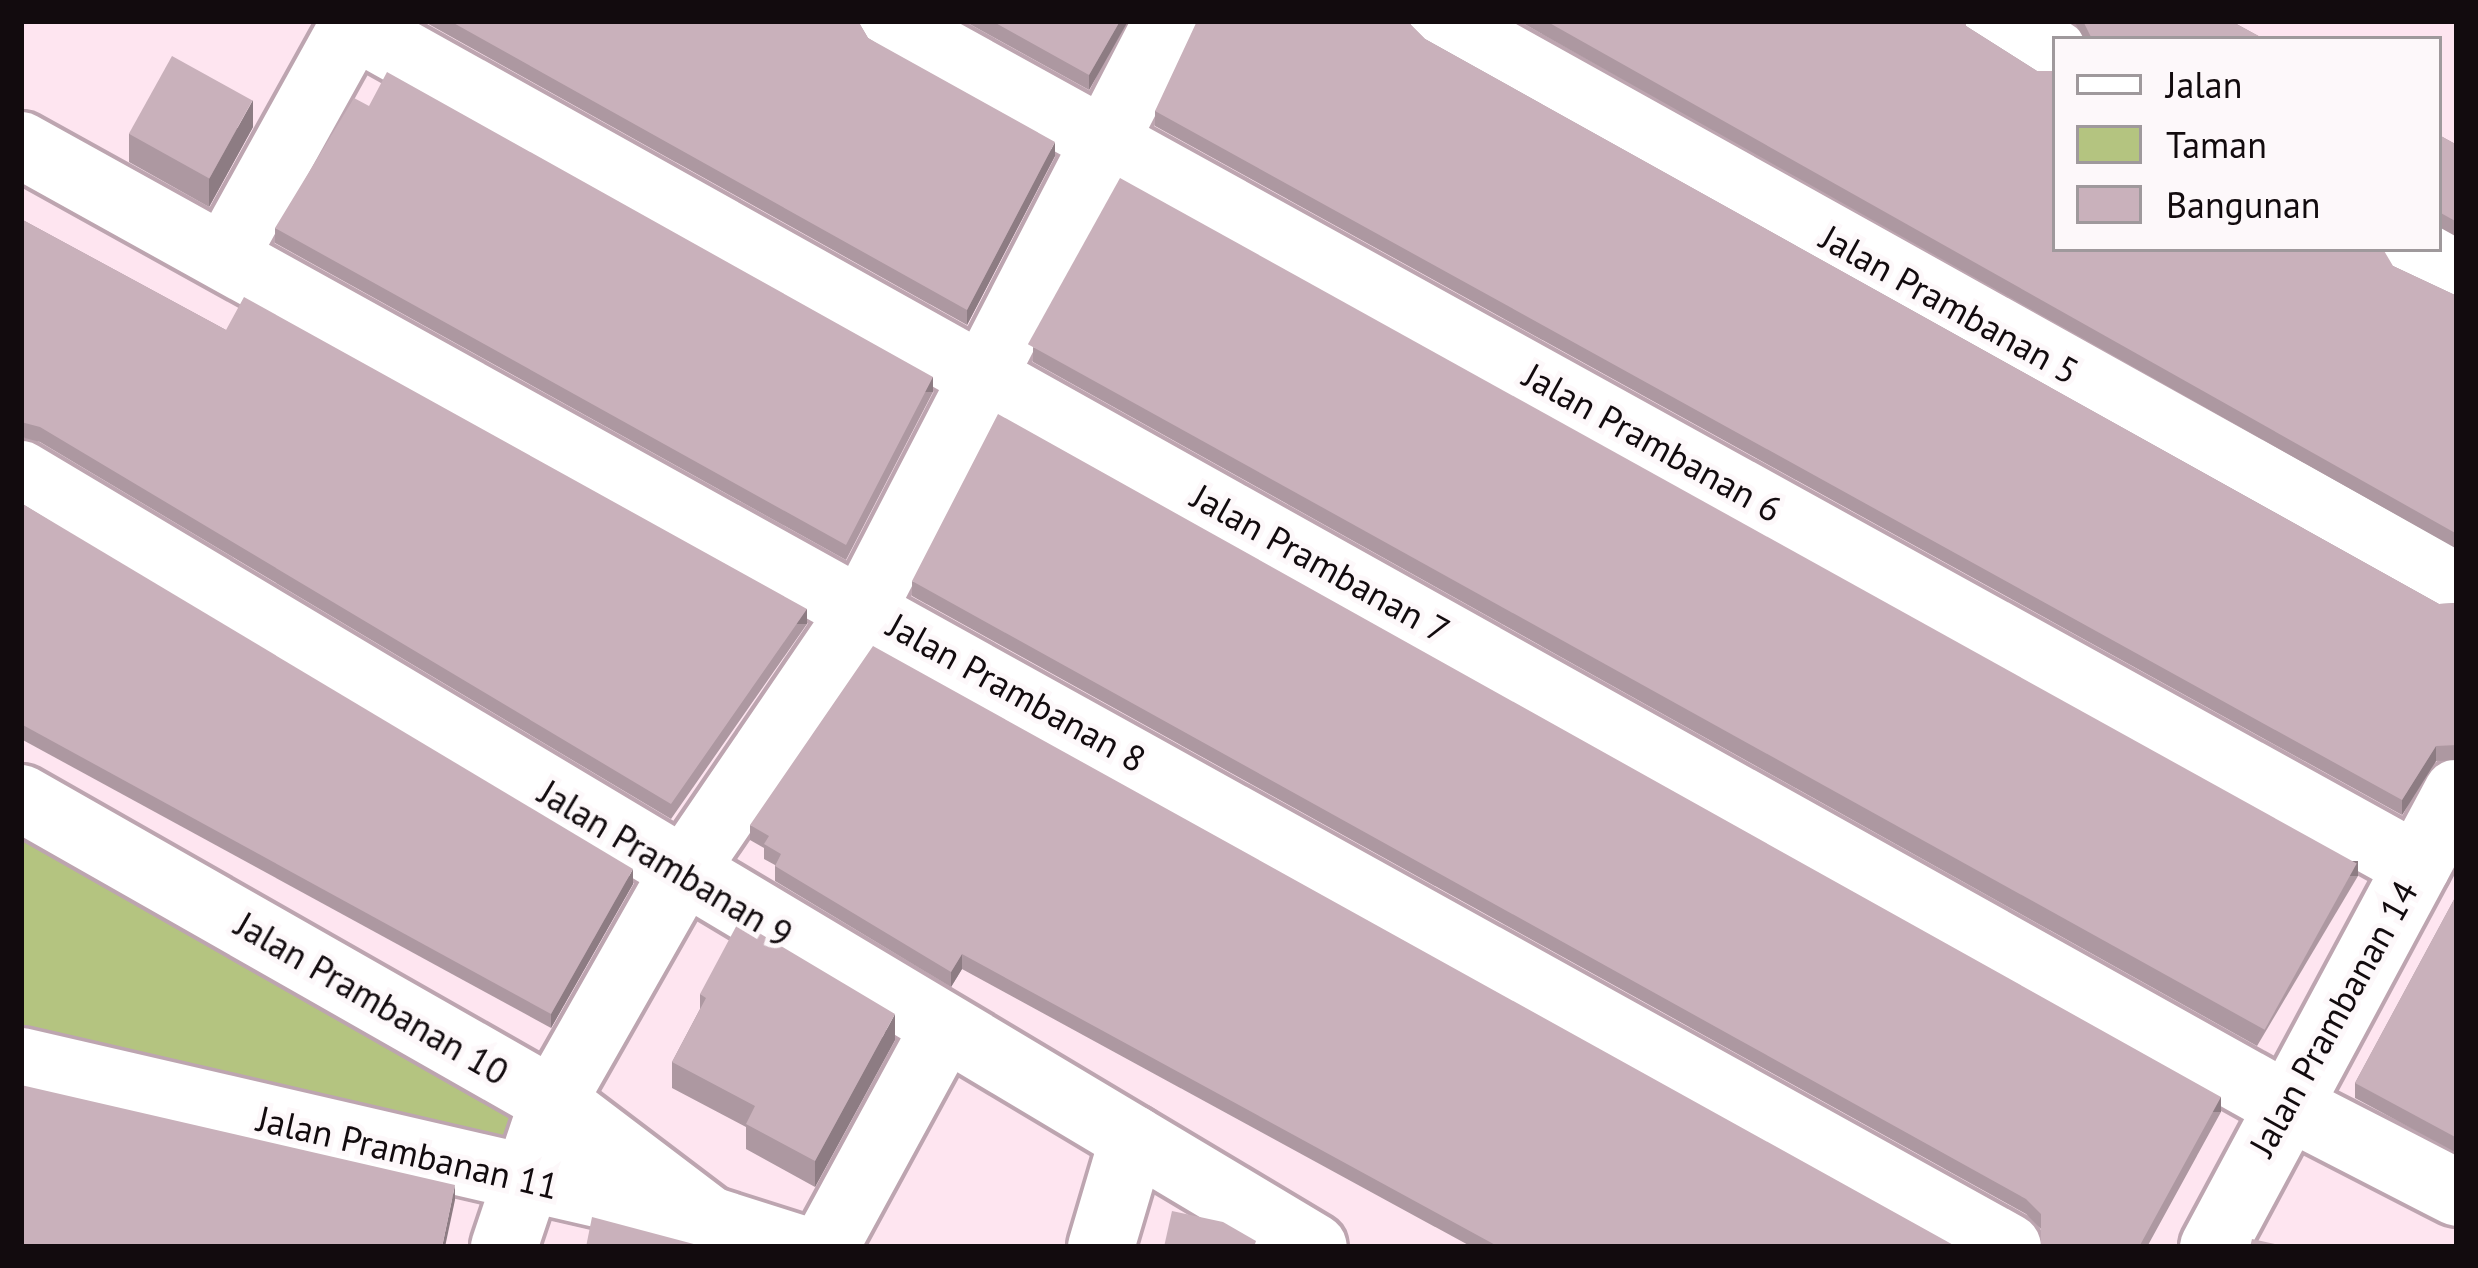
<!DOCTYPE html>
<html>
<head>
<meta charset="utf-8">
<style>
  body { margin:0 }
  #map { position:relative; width:2478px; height:1268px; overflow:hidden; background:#fee5f0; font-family:"PT Sans",sans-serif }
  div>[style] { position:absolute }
  .green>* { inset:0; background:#b4c480 }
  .roads { filter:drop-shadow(3px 0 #bda5b0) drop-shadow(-3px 0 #bda5b0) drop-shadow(0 3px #bda5b0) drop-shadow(0 -3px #bda5b0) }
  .street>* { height:66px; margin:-33px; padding:0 33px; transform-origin:33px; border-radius:33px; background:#fff }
  .wall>* { inset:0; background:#ad98a1 }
  .shaded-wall>* { inset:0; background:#8d7c83; transform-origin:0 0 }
  .building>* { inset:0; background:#c9b1bb; transform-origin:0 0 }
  span { translate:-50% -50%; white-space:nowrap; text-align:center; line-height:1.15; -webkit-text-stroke:10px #fdf8fa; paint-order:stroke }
  .street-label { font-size:36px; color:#120b0e }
  .frame { position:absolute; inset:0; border:24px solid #120b0e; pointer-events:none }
  .legend { position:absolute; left:2052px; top:36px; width:390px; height:216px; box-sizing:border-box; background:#fdf8fa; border:3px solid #9f999c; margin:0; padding:15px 21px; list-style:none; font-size:36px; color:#120b0e }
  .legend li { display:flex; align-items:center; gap:24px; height:60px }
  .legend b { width:60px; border:3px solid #9f999c }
</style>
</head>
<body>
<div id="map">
  <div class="green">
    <i style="clip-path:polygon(21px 798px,710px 1220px,21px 1061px)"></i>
  </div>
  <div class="roads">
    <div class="street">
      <i style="left:887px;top:21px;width:1748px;rotate:28.91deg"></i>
      <i style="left:1443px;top:21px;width:1161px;rotate:29.13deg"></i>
      <i style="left:1997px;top:21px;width:66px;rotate:28.9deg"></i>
      <i style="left:353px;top:25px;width:2214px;rotate:29.19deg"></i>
      <i style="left:2286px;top:1105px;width:192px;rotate:27.2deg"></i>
      <i style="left:21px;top:145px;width:2272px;rotate:29.01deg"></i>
      <i style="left:2412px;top:249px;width:51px;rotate:29.1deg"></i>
      <i style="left:225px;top:256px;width:269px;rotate:-61deg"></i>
      <i style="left:21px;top:474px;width:1506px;rotate:30.87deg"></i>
      <i style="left:21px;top:798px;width:612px;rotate:29.66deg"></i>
      <i style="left:553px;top:1101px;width:197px;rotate:37.2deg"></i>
      <i style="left:21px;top:1061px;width:707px;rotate:12.99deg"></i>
      <i style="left:710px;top:1220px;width:89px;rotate:17.6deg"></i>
      <i style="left:504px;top:1247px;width:154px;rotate:-71.4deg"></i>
      <i style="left:553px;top:1101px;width:261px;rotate:-60.4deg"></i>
      <i style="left:682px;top:874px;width:323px;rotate:-55.7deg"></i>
      <i style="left:864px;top:607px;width:660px;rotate:-62.66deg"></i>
      <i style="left:825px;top:1247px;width:249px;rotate:-61.5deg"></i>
      <i style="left:1101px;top:1247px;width:113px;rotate:-73.5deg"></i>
      <i style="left:2213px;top:1247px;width:516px;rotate:-61.8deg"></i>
    </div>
  </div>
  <div class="wall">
    <i style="clip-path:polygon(423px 21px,858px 21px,868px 38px,1055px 156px,967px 325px)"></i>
    <i style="clip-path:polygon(964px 21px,1128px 21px,1089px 90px)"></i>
    <i style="clip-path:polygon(1519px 21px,1965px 21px,1966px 26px,2037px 71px,2393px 266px,2457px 296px,2457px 549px)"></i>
    <i style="clip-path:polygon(2074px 21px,2231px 21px,2264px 39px,2084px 39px)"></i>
    <i style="clip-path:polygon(1410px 24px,1425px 39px,2439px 604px,2457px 603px,2457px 760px,2436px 761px,2402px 815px,1155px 126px,1155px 111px)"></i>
    <i style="clip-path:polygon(253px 127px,209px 207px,129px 162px,129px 134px)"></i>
    <i style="clip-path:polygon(2439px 135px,2457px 145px,2457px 237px,2439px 227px)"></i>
    <i style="clip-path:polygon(21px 219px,226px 330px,807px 624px,671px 819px,40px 442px,21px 437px)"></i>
    <i style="clip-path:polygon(275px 228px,933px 392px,846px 560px,275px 243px)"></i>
    <i style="clip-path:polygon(1033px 347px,2358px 876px,2257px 1046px,1033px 362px)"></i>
    <i style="clip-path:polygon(21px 503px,633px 884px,551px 1028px,21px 739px)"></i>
    <i style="clip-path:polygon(912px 581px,2221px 1112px,2147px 1247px,2041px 1247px,2041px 1229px,2026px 1214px,912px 596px)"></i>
    <i style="clip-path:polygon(750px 825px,1957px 1247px,1472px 1247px,962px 969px,951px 987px,775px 881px,775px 865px,764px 859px,764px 848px,750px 840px)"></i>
    <i style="clip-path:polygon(2457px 894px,2457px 1153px,2355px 1098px,2355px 1083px)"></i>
    <i style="clip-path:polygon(700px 994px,895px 1040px,815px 1187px,746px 1149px,746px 1127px,672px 1088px,672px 1062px,700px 1009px)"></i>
  </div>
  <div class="shaded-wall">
    <i style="clip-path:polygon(1120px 21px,1128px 21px,1089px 90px,1089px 75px)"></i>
    <i style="clip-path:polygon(253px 100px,253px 127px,209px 207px,209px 179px)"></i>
    <i style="clip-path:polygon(1055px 142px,1055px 156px,967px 325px,967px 310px)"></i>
    <i style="left:933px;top:377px;width:15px;height:189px;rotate:90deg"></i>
    <i style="left:807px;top:609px;width:15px;height:238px;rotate:90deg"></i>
    <i style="clip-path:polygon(2436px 746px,2436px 761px,2402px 815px,2402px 800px)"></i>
    <i style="left:2358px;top:861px;width:15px;height:198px;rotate:90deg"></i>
    <i style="clip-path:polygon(633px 869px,633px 884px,551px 1028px,551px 1014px)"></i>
    <i style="clip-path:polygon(962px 954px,962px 969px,951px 987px,951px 972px)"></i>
    <i style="clip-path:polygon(895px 1014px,895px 1040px,815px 1187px,815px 1161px)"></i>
    <i style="left:2221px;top:1097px;width:15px;height:171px;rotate:90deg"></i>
    <i style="clip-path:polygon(455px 1185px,455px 1200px,445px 1247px,442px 1247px)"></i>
  </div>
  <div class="building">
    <i style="clip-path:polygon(450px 21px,858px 21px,868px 38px,1055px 142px,967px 310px)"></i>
    <i style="clip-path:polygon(992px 21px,1120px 21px,1089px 75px)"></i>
    <i style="clip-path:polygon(1197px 21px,1410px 21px,1410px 24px,1425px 39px,2439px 604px,2457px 603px,2457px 745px,2436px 746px,2402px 800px,1155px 111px)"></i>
    <i style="clip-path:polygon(1546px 21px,1965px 21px,1966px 26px,2037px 71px,2055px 71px,2055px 249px,2383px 249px,2393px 266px,2457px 296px,2457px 534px)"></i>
    <i style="clip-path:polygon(2083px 21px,2231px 21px,2264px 39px,2092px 39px)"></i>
    <i style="left:172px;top:56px;width:92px;height:89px;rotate:29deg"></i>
    <i style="clip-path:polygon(387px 72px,933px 377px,846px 545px,275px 228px,354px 98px,369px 106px)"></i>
    <i style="clip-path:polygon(2439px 135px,2457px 145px,2457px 222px,2439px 212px)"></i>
    <i style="left:1120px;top:178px;width:1414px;height:190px;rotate:29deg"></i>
    <i style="clip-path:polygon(21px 219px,226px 330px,244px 297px,807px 609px,671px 804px,40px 427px,21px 422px)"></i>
    <i style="clip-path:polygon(998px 414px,2221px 1097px,2139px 1247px,2041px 1247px,2041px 1214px,2026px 1199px,912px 581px)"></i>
    <i style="clip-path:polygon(21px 503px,633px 869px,551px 1014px,21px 724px)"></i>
    <i style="clip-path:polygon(873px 646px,1957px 1247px,1499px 1247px,962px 954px,951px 972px,775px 866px,781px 854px,764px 844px,769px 836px,750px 825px)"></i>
    <i style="clip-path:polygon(2457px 894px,2457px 1138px,2355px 1083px)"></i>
    <i style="clip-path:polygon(739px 921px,895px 1014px,815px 1161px,746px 1124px,755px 1106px,672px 1062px,706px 998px,700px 994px)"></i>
    <i style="clip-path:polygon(21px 1085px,455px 1185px,442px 1247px,21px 1247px)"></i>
    <i style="clip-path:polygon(1172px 1211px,1223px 1222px,1256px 1241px,1254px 1247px,1164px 1247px)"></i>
    <i style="clip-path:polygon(592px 1217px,705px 1247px,586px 1247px)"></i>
    <i style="clip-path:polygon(2252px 1239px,2288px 1247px,2250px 1247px)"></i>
  </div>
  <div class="street-label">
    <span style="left:1950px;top:304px;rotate:29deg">Jalan Prambanan 5</span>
    <span style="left:1653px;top:442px;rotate:29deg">Jalan Prambanan 6</span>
    <span style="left:1321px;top:563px;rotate:29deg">Jalan Prambanan 7</span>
    <span style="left:1017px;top:692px;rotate:29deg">Jalan Prambanan 8</span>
    <span style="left:666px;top:863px;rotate:31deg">Jalan Prambanan 9</span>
    <span style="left:372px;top:998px;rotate:30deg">Jalan Prambanan 10</span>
    <span style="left:2333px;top:1018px;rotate:-61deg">Jalan Prambanan 14</span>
    <span style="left:408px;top:1152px;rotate:13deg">Jalan Prambanan 11</span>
  </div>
  <div class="frame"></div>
  <ul class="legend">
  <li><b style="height:15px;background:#fff"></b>Jalan</li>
  <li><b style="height:33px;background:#b4c480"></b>Taman</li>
  <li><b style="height:33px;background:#c9b1bb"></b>Bangunan</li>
  </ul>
</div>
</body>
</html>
